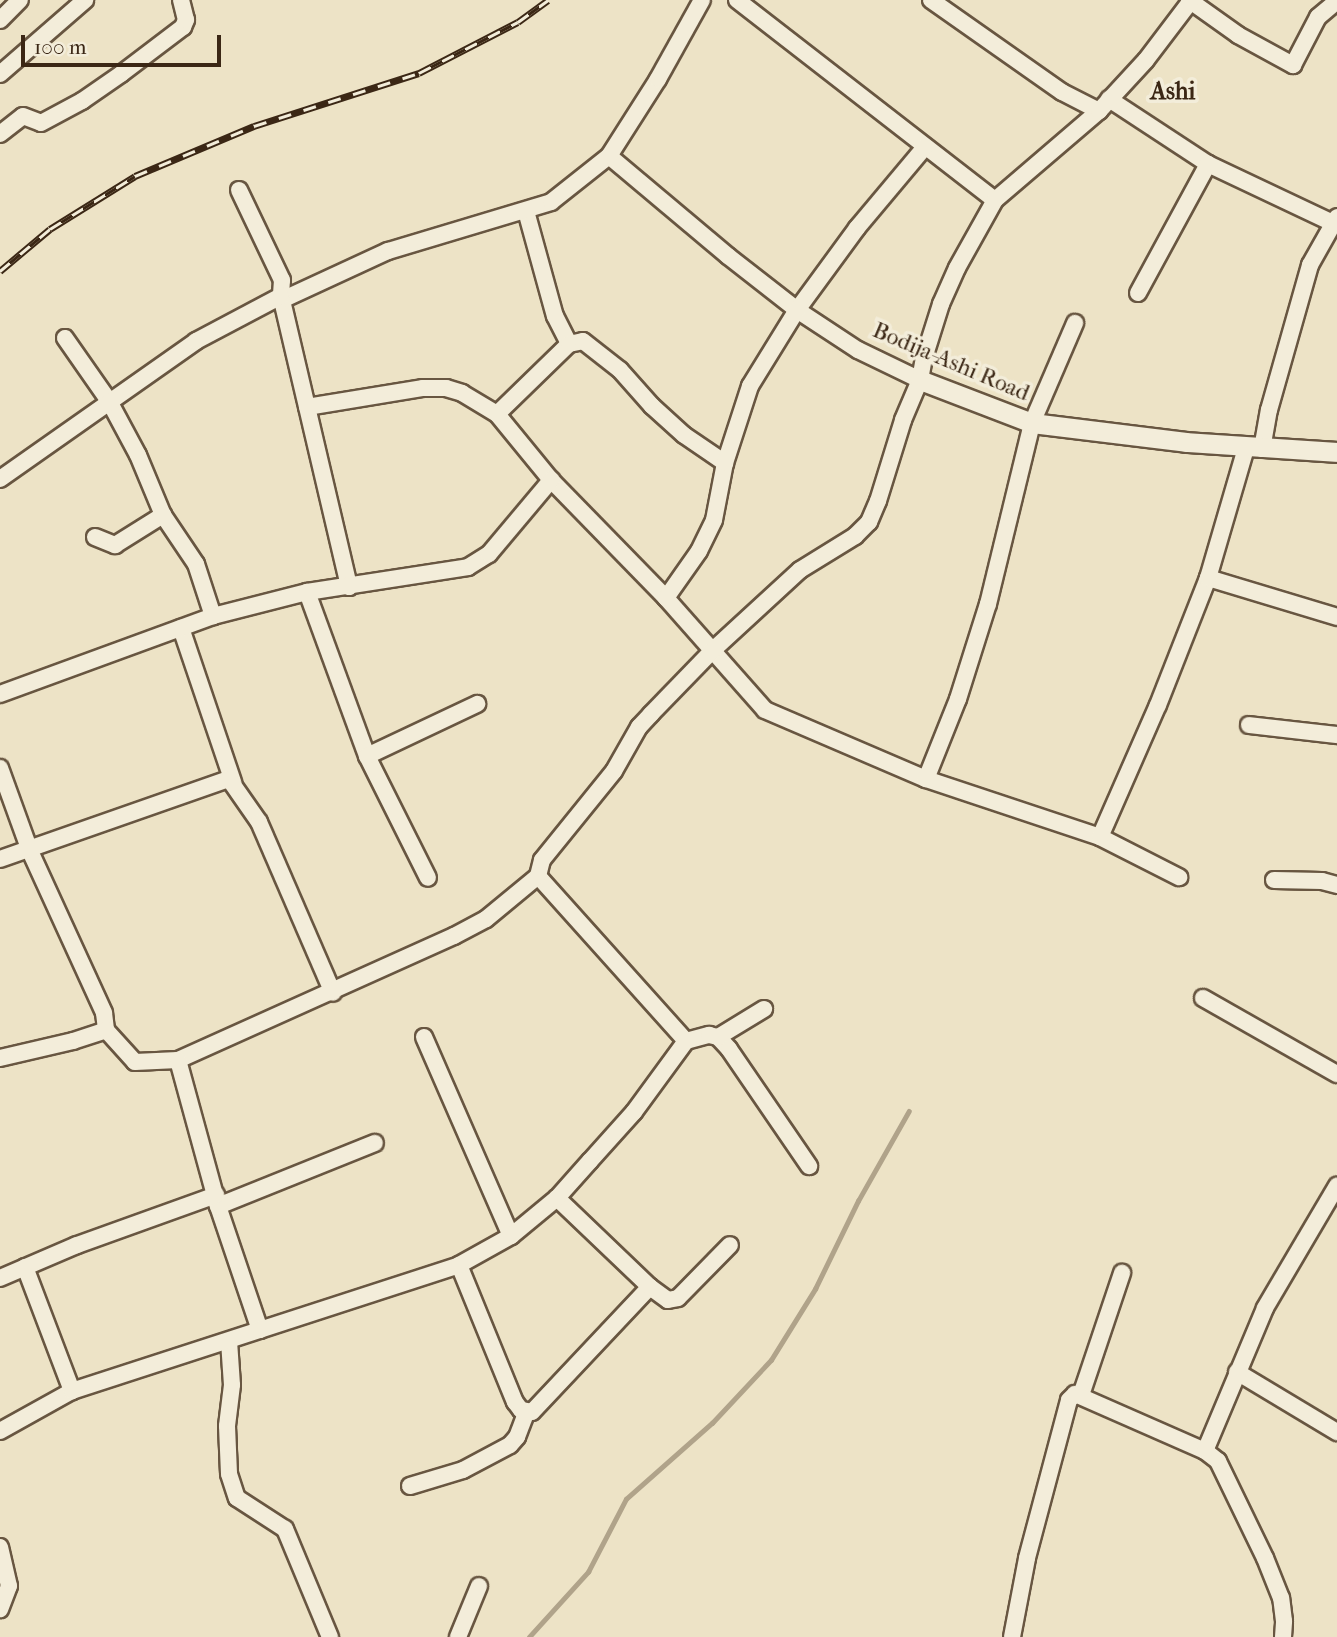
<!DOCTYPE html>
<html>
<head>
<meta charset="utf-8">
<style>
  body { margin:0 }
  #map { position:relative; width:1337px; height:1637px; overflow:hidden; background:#ede3c6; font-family:"IM FELL French Canon",serif }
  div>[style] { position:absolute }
  .stream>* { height:4.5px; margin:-2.25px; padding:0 2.25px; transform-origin:2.25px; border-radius:2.25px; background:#b0a38a }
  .roads { filter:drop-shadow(2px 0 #685641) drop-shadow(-2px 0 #685641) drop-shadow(0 2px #685641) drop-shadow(0 -2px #685641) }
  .minor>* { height:16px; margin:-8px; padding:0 8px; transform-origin:8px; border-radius:8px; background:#f3edda }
  .tertiary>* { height:19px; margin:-9.5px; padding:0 9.5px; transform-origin:9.5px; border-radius:9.5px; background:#f3edda }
  .rail>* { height:7px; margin-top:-3.5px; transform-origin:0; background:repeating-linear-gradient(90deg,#f3edda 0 13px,#3b2715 0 26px); box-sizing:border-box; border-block:2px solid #3b2715 }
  span { translate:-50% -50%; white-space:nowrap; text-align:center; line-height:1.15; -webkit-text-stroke:7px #f3edda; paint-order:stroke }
  .street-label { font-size:23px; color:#3b2715 }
  .neighbourhood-label { font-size:24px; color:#3b2715; font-weight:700 }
  .scale { position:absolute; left:21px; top:35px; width:200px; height:32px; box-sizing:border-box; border:4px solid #3b2715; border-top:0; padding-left:9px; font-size:21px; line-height:24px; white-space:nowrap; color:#3b2715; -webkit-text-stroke:5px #f3edda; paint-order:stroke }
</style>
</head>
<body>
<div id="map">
  <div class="stream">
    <i style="left:529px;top:1637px;width:88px;rotate:-47.8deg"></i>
    <i style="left:588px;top:1572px;width:82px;rotate:-62.5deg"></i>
    <i style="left:626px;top:1499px;width:115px;rotate:-41.5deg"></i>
    <i style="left:712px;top:1423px;width:86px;rotate:-46.9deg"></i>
    <i style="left:771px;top:1360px;width:84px;rotate:-58.2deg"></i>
    <i style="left:815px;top:1289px;width:98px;rotate:-64deg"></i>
    <i style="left:858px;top:1201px;width:103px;rotate:-60.5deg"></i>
  </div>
  <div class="roads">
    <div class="minor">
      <i style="left:737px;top:0;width:326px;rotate:37.8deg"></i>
      <i style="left:931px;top:0;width:160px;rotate:35.1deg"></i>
      <i style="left:1062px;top:92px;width:42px;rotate:27.2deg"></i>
      <i style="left:1189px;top:0;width:60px;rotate:35.5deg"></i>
      <i style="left:1238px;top:35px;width:63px;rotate:28.6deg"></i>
      <i style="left:1293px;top:65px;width:54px;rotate:-62.5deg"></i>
      <i style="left:1318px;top:17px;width:25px;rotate:-40deg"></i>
      <i style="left:0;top:20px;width:28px;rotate:-45deg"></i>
      <i style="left:0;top:74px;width:113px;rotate:-41deg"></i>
      <i style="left:1109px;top:99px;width:118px;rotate:33.3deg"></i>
      <i style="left:1208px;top:164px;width:138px;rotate:25.3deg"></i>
      <i style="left:0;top:134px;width:29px;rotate:-38deg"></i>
      <i style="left:23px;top:116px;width:19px;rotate:21deg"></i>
      <i style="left:41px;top:123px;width:47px;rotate:-28.2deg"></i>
      <i style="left:82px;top:101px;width:47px;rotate:-34.7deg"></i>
      <i style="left:121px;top:74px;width:78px;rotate:-37.2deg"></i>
      <i style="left:183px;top:27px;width:8px;rotate:-67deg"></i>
      <i style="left:186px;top:20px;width:21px;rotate:-104deg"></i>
      <i style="left:609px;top:156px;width:155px;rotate:40deg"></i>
      <i style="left:728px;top:256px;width:88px;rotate:38deg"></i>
      <i style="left:797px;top:310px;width:73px;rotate:33.3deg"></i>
      <i style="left:858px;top:350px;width:69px;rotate:25.8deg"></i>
      <i style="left:239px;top:190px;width:100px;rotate:64.5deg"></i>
      <i style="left:282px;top:280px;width:16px;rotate:94deg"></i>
      <i style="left:281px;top:296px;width:299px;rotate:76.8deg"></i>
      <i style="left:526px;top:211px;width:109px;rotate:74.6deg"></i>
      <i style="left:555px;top:316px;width:31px;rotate:63deg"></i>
      <i style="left:1138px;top:293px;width:147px;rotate:-61.5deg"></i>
      <i style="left:284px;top:299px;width:115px;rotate:-24.8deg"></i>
      <i style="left:388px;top:251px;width:170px;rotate:-16.7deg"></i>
      <i style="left:551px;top:202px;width:74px;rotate:-38.4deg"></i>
      <i style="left:609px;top:156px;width:91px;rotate:-57.5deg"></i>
      <i style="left:658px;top:79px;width:90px;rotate:-60.9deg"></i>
      <i style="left:65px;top:338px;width:77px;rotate:55.1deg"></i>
      <i style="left:109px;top:401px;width:61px;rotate:61.8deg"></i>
      <i style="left:138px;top:455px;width:65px;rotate:67.4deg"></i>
      <i style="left:163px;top:515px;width:59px;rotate:56deg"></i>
      <i style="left:196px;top:564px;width:55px;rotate:71.9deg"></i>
      <i style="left:307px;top:407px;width:118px;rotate:-9.3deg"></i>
      <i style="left:423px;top:388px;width:23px"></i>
      <i style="left:446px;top:388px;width:17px;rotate:17deg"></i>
      <i style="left:462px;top:393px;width:41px;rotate:31deg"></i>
      <i style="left:497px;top:414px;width:85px;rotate:50.7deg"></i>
      <i style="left:551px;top:480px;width:165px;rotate:45.7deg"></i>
      <i style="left:666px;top:598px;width:149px;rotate:48.5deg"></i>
      <i style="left:765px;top:710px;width:175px;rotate:23.2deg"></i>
      <i style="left:926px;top:779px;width:183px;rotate:18.4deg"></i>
      <i style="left:1100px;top:837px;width:89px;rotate:26.9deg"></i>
      <i style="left:497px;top:414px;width:100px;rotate:-44.2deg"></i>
      <i style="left:569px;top:344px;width:14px;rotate:-12deg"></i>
      <i style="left:583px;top:341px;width:47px;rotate:38.1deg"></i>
      <i style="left:620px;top:370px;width:48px;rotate:48.4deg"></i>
      <i style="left:652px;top:406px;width:43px;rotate:42.2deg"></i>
      <i style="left:684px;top:435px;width:50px;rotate:34.3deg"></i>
      <i style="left:1262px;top:449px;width:40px;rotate:-80deg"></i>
      <i style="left:1269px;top:410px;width:151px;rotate:-74.2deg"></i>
      <i style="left:1310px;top:265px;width:55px;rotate:-60.6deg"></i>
      <i style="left:0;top:479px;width:240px;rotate:-35.1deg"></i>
      <i style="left:196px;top:341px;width:96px;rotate:-27.9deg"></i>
      <i style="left:95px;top:537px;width:22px;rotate:22deg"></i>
      <i style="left:115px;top:545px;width:57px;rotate:-32deg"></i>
      <i style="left:1208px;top:578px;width:135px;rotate:16.8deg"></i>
      <i style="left:307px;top:592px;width:175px;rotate:69.9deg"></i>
      <i style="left:367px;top:756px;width:136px;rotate:63.4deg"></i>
      <i style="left:666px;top:598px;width:57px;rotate:-54.9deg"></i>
      <i style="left:699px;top:551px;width:34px;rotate:-64deg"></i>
      <i style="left:714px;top:520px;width:58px;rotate:-79.1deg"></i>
      <i style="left:725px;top:463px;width:81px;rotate:-72deg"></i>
      <i style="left:750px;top:386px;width:89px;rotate:-58.3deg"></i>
      <i style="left:797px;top:310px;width:102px;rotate:-53.8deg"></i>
      <i style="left:857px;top:228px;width:106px;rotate:-50deg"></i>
      <i style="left:181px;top:628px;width:163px;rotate:71.3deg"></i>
      <i style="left:0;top:694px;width:227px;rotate:-20.1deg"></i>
      <i style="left:213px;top:616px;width:97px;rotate:-14.3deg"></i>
      <i style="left:307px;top:592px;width:163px;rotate:-8.8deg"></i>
      <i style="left:468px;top:567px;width:25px;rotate:-32deg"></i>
      <i style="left:489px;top:554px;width:97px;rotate:-50deg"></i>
      <i style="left:1249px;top:725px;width:89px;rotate:6.5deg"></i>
      <i style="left:367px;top:756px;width:122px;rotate:-25.3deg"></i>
      <i style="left:0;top:768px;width:88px;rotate:70.1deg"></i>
      <i style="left:30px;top:851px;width:178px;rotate:65.4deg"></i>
      <i style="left:104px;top:1013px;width:17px;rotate:83deg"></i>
      <i style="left:926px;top:779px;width:86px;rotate:-68.2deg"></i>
      <i style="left:958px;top:699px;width:100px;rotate:-72.5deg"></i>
      <i style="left:988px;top:604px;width:186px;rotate:-76.3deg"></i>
      <i style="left:1032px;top:423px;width:109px;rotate:-66.7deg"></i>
      <i style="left:1100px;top:837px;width:144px;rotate:-66.3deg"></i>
      <i style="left:1158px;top:705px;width:136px;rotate:-68.5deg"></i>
      <i style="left:1208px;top:578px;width:135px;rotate:-73.7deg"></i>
      <i style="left:0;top:859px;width:243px;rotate:-19.3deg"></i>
      <i style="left:229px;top:779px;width:52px;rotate:55.1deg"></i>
      <i style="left:259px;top:822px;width:186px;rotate:66.6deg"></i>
      <i style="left:538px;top:876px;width:222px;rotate:48.1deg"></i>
      <i style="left:686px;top:1041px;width:24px;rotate:-15deg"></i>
      <i style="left:709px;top:1035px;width:9px;rotate:13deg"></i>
      <i style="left:718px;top:1037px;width:16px;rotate:47deg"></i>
      <i style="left:729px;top:1049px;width:142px;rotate:55.6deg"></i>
      <i style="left:1274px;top:880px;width:48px;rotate:1.2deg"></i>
      <i style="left:1322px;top:881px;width:16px;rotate:15deg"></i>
      <i style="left:1203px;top:998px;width:154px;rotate:29.6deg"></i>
      <i style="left:424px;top:1037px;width:217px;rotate:66.4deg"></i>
      <i style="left:718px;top:1037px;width:54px;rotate:-31.3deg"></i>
      <i style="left:0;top:1058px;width:75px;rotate:-13.1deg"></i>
      <i style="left:73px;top:1041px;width:35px;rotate:-18deg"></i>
      <i style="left:106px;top:1030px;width:43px;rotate:47.8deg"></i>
      <i style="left:135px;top:1062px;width:43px;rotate:-2.7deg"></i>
      <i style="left:178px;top:1060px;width:303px;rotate:-24.2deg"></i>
      <i style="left:454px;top:936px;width:36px;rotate:-28deg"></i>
      <i style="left:486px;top:919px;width:67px;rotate:-39.6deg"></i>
      <i style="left:538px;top:876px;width:16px;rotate:-76deg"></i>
      <i style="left:542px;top:860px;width:114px;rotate:-51deg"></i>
      <i style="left:614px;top:771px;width:51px;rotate:-60.4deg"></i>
      <i style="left:639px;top:727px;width:18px;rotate:-47deg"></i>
      <i style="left:651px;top:714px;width:89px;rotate:-45.9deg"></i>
      <i style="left:713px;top:650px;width:118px;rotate:-42.6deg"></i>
      <i style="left:800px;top:570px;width:65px;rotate:-31.7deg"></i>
      <i style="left:855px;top:536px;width:20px;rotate:-45deg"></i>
      <i style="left:869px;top:522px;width:23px;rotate:-67deg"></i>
      <i style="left:878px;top:501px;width:85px;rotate:-72.8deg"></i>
      <i style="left:903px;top:420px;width:43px;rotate:-67deg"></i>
      <i style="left:920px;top:380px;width:22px;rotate:-80deg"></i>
      <i style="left:924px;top:358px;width:57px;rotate:-72.5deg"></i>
      <i style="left:941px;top:304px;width:39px;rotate:-66deg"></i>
      <i style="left:957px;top:268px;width:78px;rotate:-60.8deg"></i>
      <i style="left:995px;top:200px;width:137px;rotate:-40.6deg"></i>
      <i style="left:1099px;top:111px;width:69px;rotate:-47.3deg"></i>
      <i style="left:1146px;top:60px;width:73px;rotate:-52.8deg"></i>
      <i style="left:178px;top:1060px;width:151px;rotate:74.7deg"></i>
      <i style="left:218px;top:1206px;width:131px;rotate:71.3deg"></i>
      <i style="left:218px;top:1206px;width:169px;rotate:-21.9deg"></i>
      <i style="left:459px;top:1265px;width:148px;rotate:67.8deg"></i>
      <i style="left:515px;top:1402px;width:10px;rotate:53deg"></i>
      <i style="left:521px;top:1410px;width:11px;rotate:10deg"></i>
      <i style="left:532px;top:1412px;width:172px;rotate:-46.7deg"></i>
      <i style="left:650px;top:1287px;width:129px;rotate:-136.3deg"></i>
      <i style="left:25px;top:1267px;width:133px;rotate:69.2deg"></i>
      <i style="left:0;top:1278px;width:84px;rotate:-23.2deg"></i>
      <i style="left:77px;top:1245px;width:148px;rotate:-19.8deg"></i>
      <i style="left:650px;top:1287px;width:22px;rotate:36deg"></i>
      <i style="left:668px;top:1300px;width:10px;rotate:-11deg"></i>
      <i style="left:678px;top:1298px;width:74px;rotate:-45.5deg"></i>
      <i style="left:229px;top:1341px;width:44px;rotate:86.1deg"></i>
      <i style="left:232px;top:1385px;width:41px;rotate:97deg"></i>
      <i style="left:227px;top:1426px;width:48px;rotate:87.6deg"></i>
      <i style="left:229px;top:1474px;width:25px;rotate:72deg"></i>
      <i style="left:237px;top:1498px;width:57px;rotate:32.9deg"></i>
      <i style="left:285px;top:1529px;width:117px;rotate:67.4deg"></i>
      <i style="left:1237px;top:1372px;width:117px;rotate:31deg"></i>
      <i style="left:1081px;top:1395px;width:129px;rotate:-71.4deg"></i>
      <i style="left:0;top:1431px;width:82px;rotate:-29.1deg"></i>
      <i style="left:72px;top:1391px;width:407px;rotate:-18deg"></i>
      <i style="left:459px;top:1265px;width:60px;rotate:-29.1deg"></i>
      <i style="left:511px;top:1236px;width:60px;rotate:-39.6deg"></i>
      <i style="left:557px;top:1198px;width:50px;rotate:-48.3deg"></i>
      <i style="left:590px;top:1161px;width:66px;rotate:-48.1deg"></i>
      <i style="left:634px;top:1112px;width:88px;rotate:-53.8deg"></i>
      <i style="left:410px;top:1486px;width:55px;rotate:-16.8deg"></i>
      <i style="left:463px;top:1470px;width:53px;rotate:-28deg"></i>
      <i style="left:510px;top:1445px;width:11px;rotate:-49deg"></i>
      <i style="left:517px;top:1437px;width:26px;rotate:-69deg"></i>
      <i style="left:0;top:1547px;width:40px;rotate:77deg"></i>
      <i style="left:9px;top:1586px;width:25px;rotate:111deg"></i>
      <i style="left:458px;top:1637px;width:55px;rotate:-67.6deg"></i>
      <i style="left:1012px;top:1637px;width:80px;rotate:-79.2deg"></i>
      <i style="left:1027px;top:1558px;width:163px;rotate:-75.1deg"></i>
      <i style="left:1069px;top:1400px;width:8px;rotate:-45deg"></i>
      <i style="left:1075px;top:1394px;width:142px;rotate:23.7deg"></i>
      <i style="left:1283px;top:1637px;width:16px;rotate:-86deg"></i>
      <i style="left:1284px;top:1621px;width:23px;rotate:-97deg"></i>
      <i style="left:1281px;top:1598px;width:43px;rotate:-111.8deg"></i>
      <i style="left:1265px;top:1558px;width:108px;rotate:-115.9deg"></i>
      <i style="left:1218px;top:1461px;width:16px;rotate:-142deg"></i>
      <i style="left:1205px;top:1451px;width:155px;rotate:-67.2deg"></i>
      <i style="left:1265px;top:1308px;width:142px;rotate:-59.5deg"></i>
    </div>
    <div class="tertiary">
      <i style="left:920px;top:380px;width:120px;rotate:21deg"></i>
      <i style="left:1032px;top:423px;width:155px;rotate:7deg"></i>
      <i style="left:1186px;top:442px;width:151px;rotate:3.8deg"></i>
    </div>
  </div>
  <div class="rail">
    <i style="left:0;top:271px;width:65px;rotate:-40deg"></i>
    <i style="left:50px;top:229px;width:100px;rotate:-31.9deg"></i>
    <i style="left:135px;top:176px;width:129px;rotate:-22.8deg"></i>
    <i style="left:254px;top:126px;width:173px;rotate:-17.8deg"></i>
    <i style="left:419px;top:73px;width:111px;rotate:-27.3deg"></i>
    <i style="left:518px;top:22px;width:37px;rotate:-36deg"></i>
  </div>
  <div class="street-label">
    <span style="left:951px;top:362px;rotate:23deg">Bodija-Ashi Road</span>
  </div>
  <div class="neighbourhood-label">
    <span style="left:1173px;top:92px">Ashi</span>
  </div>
  <div class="scale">100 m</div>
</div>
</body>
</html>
